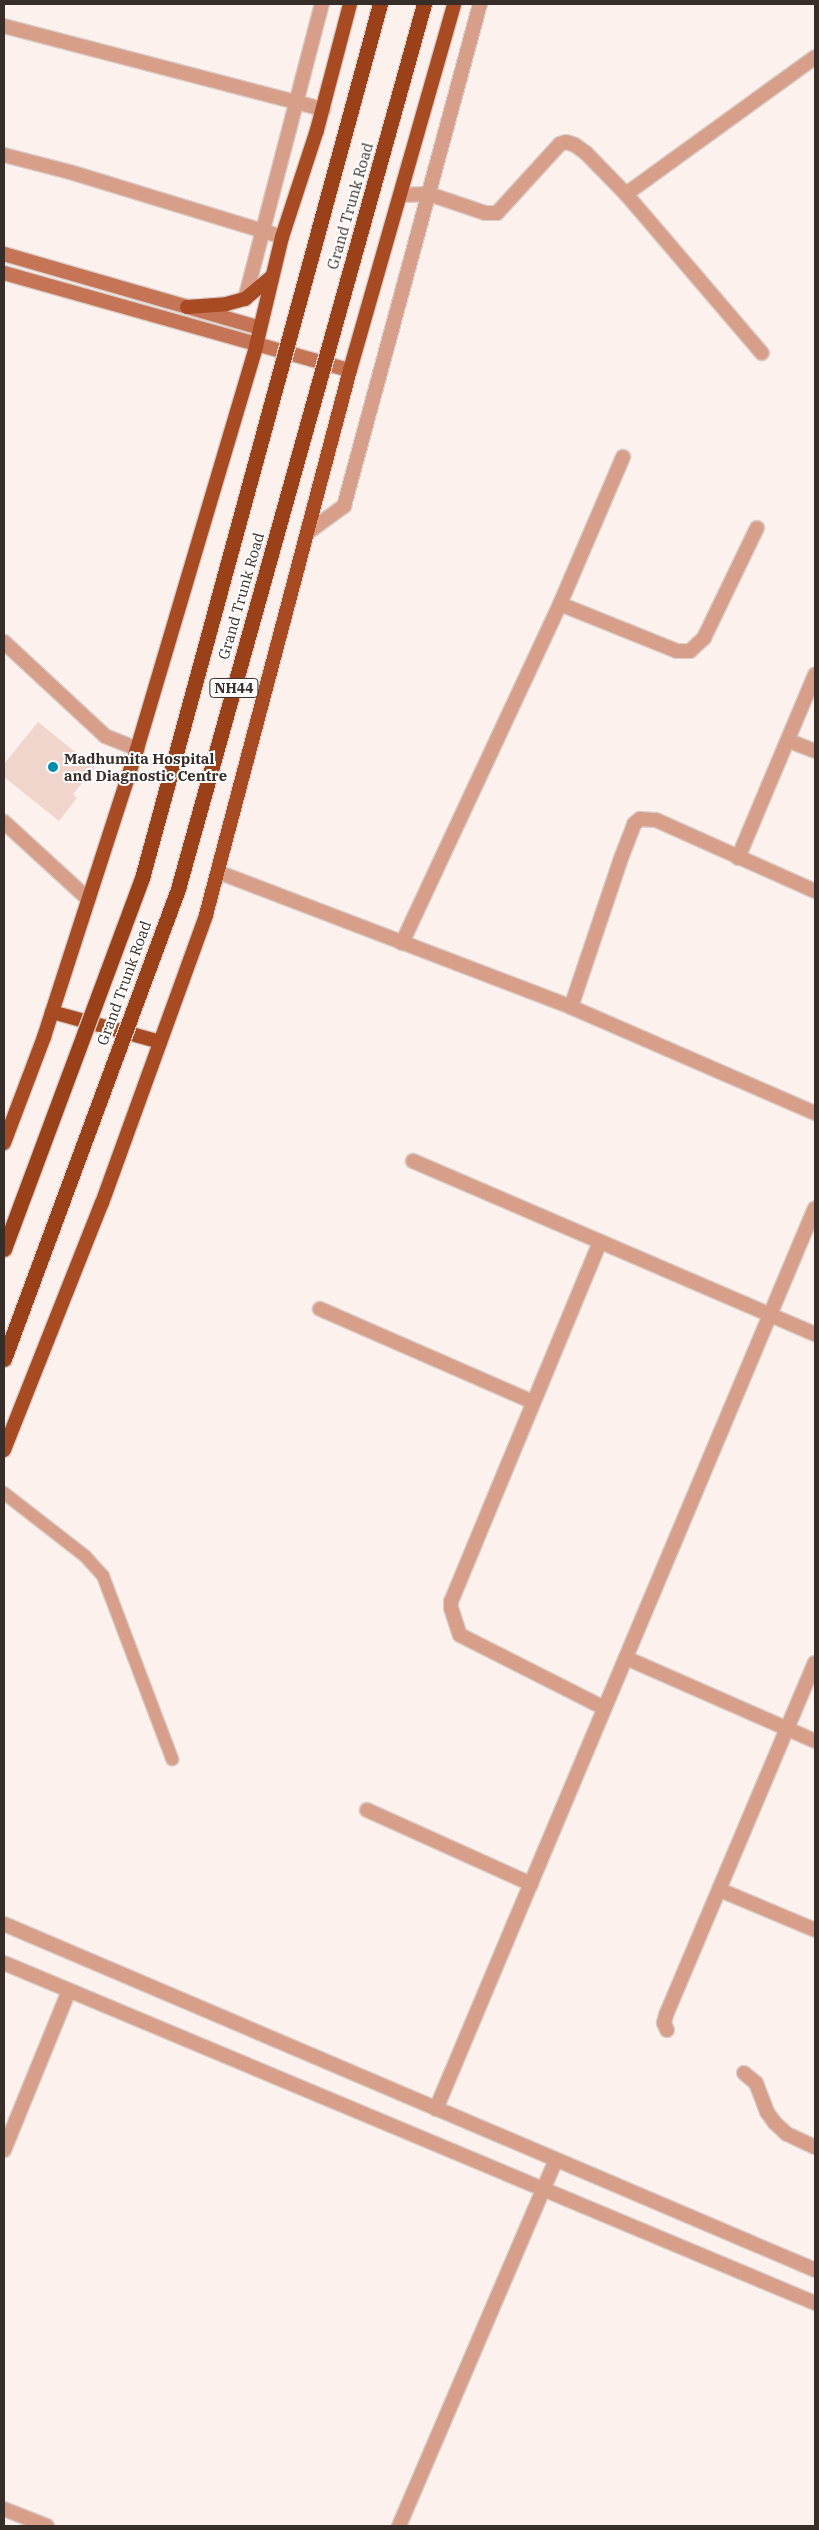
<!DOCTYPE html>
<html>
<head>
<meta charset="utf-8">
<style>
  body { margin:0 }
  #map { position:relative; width:819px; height:2530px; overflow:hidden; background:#fcf1ed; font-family:"IBM Plex Serif",serif }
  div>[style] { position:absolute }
  .building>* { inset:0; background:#efd5cb }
  .roads { filter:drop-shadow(1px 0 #d9ceca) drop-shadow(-1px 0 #d9ceca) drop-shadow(0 1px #d9ceca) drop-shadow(0 -1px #d9ceca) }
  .service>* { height:12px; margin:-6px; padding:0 6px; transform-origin:6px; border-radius:6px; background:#d79f8a }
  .minor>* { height:14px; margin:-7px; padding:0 7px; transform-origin:7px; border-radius:7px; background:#d79f8a }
  .tertiary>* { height:14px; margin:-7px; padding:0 7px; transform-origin:7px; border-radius:7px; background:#d79f8a }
  .secondary>* { height:14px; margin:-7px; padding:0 7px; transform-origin:7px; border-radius:7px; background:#c57455 }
  .trunk>* { height:14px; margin:-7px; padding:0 7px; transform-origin:7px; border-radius:7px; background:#a84a22 }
  .bridges { filter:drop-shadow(1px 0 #d9ceca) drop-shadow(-1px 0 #d9ceca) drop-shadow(0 1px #d9ceca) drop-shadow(0 -1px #d9ceca) }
  .motorway-bridge>* { height:15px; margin:-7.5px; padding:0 7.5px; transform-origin:7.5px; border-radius:7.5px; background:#9b4119 }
  .dots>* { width:14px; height:14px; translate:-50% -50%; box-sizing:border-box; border:2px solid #fff; border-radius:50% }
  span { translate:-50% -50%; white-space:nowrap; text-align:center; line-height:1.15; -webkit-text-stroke:4px #fff; paint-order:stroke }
  .shield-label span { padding:1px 4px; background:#fff; border:1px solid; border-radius:4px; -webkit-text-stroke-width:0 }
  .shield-label { font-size:14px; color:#372d29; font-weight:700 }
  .street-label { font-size:15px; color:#372d29 }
  .poi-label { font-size:15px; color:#372d29; font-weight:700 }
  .left { translate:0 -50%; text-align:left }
  .frame { position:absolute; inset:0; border:5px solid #372d29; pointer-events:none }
</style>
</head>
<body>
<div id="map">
  <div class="building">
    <i style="clip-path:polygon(38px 722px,95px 768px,73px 794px,77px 798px,59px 821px,4px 777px,4px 764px)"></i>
  </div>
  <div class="roads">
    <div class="service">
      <i style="left:4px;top:1493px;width:103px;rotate:37.9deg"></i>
      <i style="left:85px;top:1556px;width:27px;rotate:48deg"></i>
      <i style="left:103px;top:1576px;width:196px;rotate:69.3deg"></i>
    </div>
    <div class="minor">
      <i style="left:4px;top:26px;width:330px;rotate:14.6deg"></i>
      <i style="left:4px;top:155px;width:68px;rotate:14.4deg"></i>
      <i style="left:70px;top:172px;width:222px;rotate:17deg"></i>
      <i style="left:626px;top:194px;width:233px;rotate:-35.9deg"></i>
      <i style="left:400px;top:195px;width:29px;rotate:-2deg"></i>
      <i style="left:429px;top:194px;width:59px;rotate:18.7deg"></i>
      <i style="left:485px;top:213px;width:12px"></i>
      <i style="left:497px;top:213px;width:93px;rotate:-47.6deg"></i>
      <i style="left:560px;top:144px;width:6px;rotate:-18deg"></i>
      <i style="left:566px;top:142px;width:9px;rotate:18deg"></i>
      <i style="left:575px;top:145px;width:14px;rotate:36deg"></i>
      <i style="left:586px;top:153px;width:57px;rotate:45.7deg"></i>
      <i style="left:626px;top:194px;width:209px;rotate:49.5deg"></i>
      <i style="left:245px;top:299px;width:305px;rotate:-75.4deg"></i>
      <i style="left:560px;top:604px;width:126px;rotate:21.9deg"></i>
      <i style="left:677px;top:651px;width:13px"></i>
      <i style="left:690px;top:651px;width:19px;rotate:-43deg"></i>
      <i style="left:704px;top:638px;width:122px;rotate:-64.3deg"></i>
      <i style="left:4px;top:642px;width:138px;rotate:42.9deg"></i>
      <i style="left:105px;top:736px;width:35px;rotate:22deg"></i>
      <i style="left:789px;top:741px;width:28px;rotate:21deg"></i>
      <i style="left:4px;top:822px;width:114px;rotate:42.5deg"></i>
      <i style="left:738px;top:858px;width:199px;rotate:-67.2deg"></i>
      <i style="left:218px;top:872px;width:378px;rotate:20.9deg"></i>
      <i style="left:571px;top:1007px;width:266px;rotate:23.5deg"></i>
      <i style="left:402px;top:943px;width:374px;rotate:-65deg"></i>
      <i style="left:560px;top:604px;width:160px;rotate:-66.8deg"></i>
      <i style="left:571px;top:1007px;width:154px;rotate:-71.4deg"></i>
      <i style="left:620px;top:861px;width:40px;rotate:-69deg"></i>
      <i style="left:634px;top:824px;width:8px;rotate:-40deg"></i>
      <i style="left:640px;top:819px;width:16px;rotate:4deg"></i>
      <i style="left:656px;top:820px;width:174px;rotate:24.1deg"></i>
      <i style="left:413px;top:1161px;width:438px;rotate:23.3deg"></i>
      <i style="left:600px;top:1242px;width:389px;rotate:112.5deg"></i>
      <i style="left:451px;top:1601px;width:7px;rotate:90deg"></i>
      <i style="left:451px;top:1608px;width:28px;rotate:72deg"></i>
      <i style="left:460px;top:1635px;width:161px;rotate:26.9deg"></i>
      <i style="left:320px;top:1309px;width:232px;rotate:23.6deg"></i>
      <i style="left:626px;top:1658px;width:206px;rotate:23.7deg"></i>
      <i style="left:367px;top:1810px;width:180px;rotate:24.3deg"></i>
      <i style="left:720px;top:1890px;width:103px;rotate:22.8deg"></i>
      <i style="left:667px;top:2030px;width:8px;rotate:-113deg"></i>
      <i style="left:664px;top:2023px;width:8px;rotate:-76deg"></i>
      <i style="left:666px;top:2015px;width:382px;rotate:-67.1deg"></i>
      <i style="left:744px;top:2073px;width:16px;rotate:40deg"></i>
      <i style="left:756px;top:2083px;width:31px;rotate:69deg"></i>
      <i style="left:767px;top:2112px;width:14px;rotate:54deg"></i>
      <i style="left:775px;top:2123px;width:16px;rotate:43deg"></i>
      <i style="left:787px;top:2134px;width:31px;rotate:25deg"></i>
      <i style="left:436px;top:2109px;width:977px;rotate:-67.19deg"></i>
      <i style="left:4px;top:2150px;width:172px;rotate:-67.8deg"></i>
      <i style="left:4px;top:2509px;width:46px;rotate:21.6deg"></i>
      <i style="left:399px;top:2526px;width:398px;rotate:-66.8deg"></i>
    </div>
    <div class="tertiary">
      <i style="left:307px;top:533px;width:46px;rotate:-36.1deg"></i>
      <i style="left:344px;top:506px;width:520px;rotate:-74.84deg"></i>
      <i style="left:4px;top:1924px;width:882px;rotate:23.1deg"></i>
      <i style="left:4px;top:1963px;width:879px;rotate:22.75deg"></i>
    </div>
    <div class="secondary">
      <i style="left:4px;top:254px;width:266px;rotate:16.1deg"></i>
      <i style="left:4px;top:273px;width:359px;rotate:15.7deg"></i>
    </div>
    <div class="trunk">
      <i style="left:187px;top:307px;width:39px;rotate:-4deg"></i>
      <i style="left:226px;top:304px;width:20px;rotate:-15deg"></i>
      <i style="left:245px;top:299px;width:35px;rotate:-40deg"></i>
      <i style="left:52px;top:1012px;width:112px;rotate:15.5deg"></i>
      <i style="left:4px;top:1143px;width:113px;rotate:-69.3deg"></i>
      <i style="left:44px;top:1037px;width:303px;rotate:-72.1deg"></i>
      <i style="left:137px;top:749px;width:420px;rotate:-73.5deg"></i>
      <i style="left:256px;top:346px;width:112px;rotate:-76.6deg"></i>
      <i style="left:282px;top:237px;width:113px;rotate:-71.9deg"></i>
      <i style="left:317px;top:130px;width:130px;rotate:-75.3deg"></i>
      <i style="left:4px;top:1450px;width:266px;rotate:-68.4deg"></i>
      <i style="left:102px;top:1203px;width:306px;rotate:-70.1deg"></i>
      <i style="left:206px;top:915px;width:564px;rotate:-75.2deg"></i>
      <i style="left:350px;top:370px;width:380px;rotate:-74.1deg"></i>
    </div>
  </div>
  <div class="bridges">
    <div class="motorway-bridge">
      <i style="left:4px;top:1249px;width:396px;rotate:-69.6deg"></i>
      <i style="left:142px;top:878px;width:906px;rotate:-74.77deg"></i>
      <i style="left:4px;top:1359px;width:501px;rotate:-69.68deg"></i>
      <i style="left:178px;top:889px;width:919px;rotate:-74.47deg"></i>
    </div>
  </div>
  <div class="dots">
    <i style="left:53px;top:767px;background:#048bab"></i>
  </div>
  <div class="shield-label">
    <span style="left:234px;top:688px">NH44</span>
  </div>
  <div class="street-label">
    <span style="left:350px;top:206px;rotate:-74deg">Grand Trunk Road</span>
    <span style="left:241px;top:596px;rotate:-74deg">Grand Trunk Road</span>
    <span style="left:124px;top:983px;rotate:-70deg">Grand Trunk Road</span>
  </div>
  <div class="poi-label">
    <span class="left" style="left:64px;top:767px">Madhumita Hospital<br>and Diagnostic Centre</span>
  </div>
  <div class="frame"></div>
</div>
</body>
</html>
